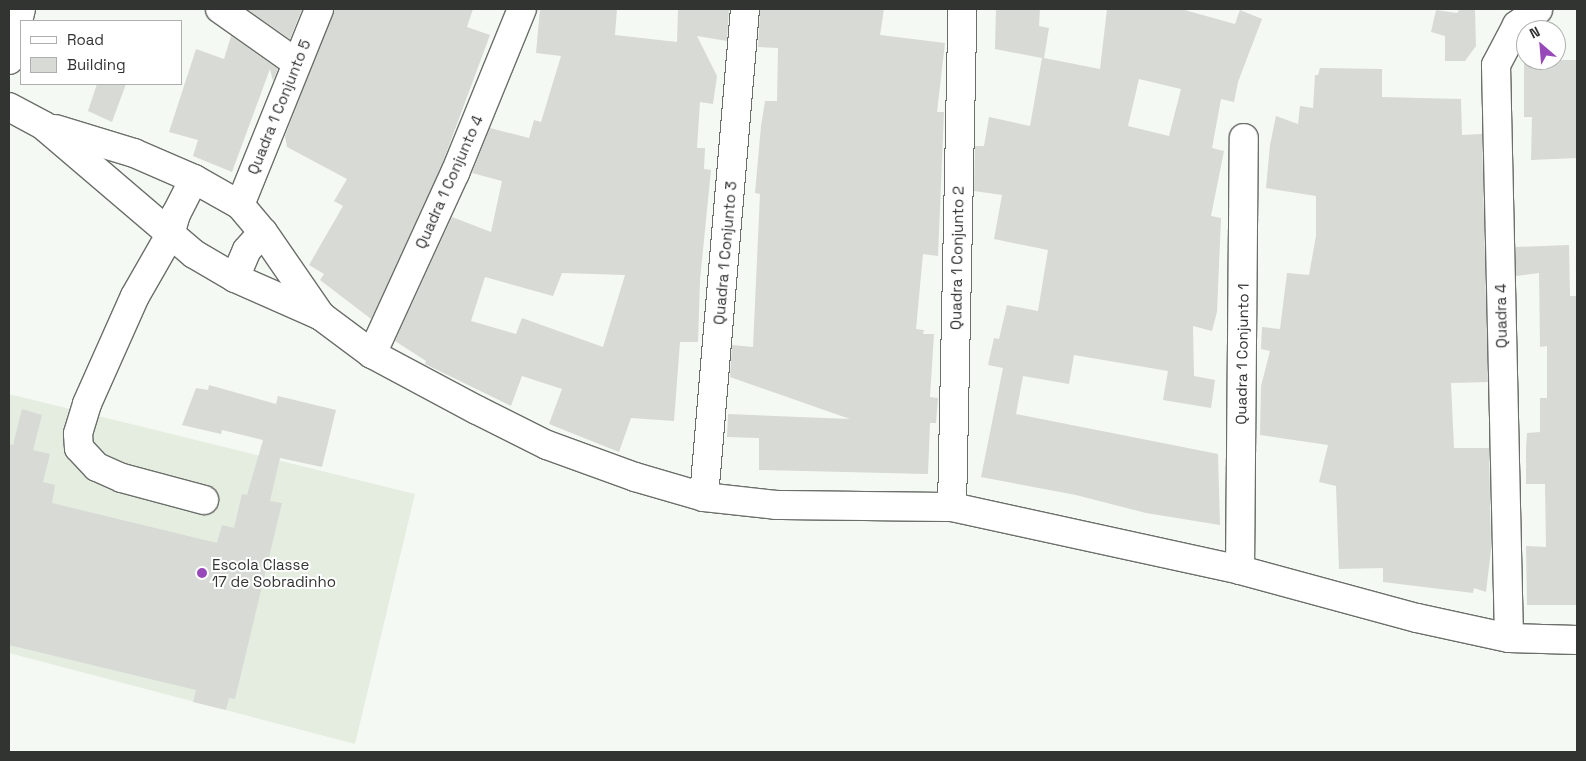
<!DOCTYPE html>
<html>
<head>
<meta charset="utf-8">
<style>
  body { margin:0 }
  #map { position:relative; width:1586px; height:761px; overflow:hidden; background:#f5f9f3; font-family:"Space Grotesk",sans-serif }
  div>[style] { position:absolute }
  .built>* { inset:0; background:#e5ede1 }
  .building>* { inset:0; background:#d7dad5 }
  .roads { filter:drop-shadow(1px 0 #6b6f6a) drop-shadow(-1px 0 #6b6f6a) drop-shadow(0 1px #6b6f6a) drop-shadow(0 -1px #6b6f6a) }
  .minor>* { height:28px; margin:-14px; padding:0 14px; transform-origin:14px; border-radius:14px; background:#fff }
  .dots>* { width:14px; height:14px; translate:-50% -50%; box-sizing:border-box; border:2px solid #fff; border-radius:50% }
  span { translate:-50% -50%; white-space:nowrap; text-align:center; line-height:1.15; -webkit-text-stroke:4px #fff; paint-order:stroke }
  .street-label { font-size:15px; color:#323432 }
  .poi-label { font-size:15px; color:#323432 }
  .left { translate:0 -50%; text-align:left }
  .frame { position:absolute; inset:0; border:10px solid #323432; pointer-events:none }
  .legend { position:absolute; left:20px; top:20px; width:162px; height:65px; box-sizing:border-box; background:#fff; border:1px solid #adaead; margin:0; padding:6px 9px; list-style:none; font-size:15px; color:#323432 }
  .legend li { display:flex; align-items:center; gap:10px; height:25px }
  .legend b { width:25px; border:1px solid #adaead }
  .north { position:absolute; left:1516px; top:20px; width:50px; height:50px; box-sizing:border-box; background:#fff; border:1px solid #adaead; border-radius:50%; rotate:333deg; font-size:14px; font-weight:700; line-height:20px; text-align:center; color:#323432 }
  .north::after { content:''; display:block; margin:auto; width:18px; height:22px; background:#9749ba; clip-path:polygon(50% 0,100% 100%,50% 72%,0 100%) }
</style>
</head>
<body>
<div id="map">
  <div class="built">
    <i style="clip-path:polygon(9px 394px,415px 494px,355px 744px,9px 653px)"></i>
  </div>
  <div class="building">
    <i style="clip-path:polygon(247px 9px,302px 9px,290px 39px)"></i>
    <i style="clip-path:polygon(334px 9px,473px 9px,467px 27px,490px 35px,441px 167px,371px 319px,320px 280px,324px 274px,309px 265px,343px 206px,334px 201px,347px 179px,287px 147px,285px 136px)"></i>
    <i style="clip-path:polygon(evenodd,540px 9px,617px 9px,615px 35px,677px 42px,678px 9px,729px 9px,727px 41px,697px 36px,717px 76px,713px 104px,700px 102px,697px 148px,705px 148px,704px 169px,711px 170px,700px 280px,698px 342px,680px 342px,674px 421px,631px 418px,619px 452px,549px 424px,562px 389px,522px 376px,511px 406px,425px 364px,426px 361px,395px 341px,452px 217px,491px 232px,502px 181px,472px 173px,490px 128px,529px 138px,534px 120px,541px 122px,561px 56px,536px 53px,540px 9px,562px 273px,625px 275px,603px 347px,522px 318px,516px 334px,471px 321px,485px 277px,553px 296px,562px 273px)"></i>
    <i style="clip-path:polygon(760px 9px,884px 9px,880px 35px,945px 43px,937px 112px,944px 112px,938px 256px,923px 254px,916px 329px,924px 330px,923px 334px,934px 334px,930px 397px,938px 398px,936px 423px,930px 423px,928px 474px,759px 470px,759px 438px,727px 437px,728px 414px,850px 419px,730px 377px,732px 345px,753px 347px,760px 194px,755px 193px,761px 126px,765px 101px,777px 101px,778px 48px,758px 47px)"></i>
    <i style="clip-path:polygon(evenodd,996px 9px,1040px 9px,1039px 26px,1049px 28px,1044px 58px,1100px 69px,1107px 9px,1181px 9px,1235px 24px,1240px 10px,1262px 19px,1238px 82px,1234px 102px,1221px 99px,1212px 148px,1224px 151px,1211px 216px,1221px 218px,1217px 312px,1212px 331px,1193px 326px,1194px 376px,1215px 380px,1211px 408px,1163px 400px,1168px 371px,1074px 355px,1069px 384px,1023px 376px,1016px 414px,1218px 454px,1220px 525px,1146px 513px,1076px 495px,981px 477px,1003px 368px,988px 365px,994px 338px,999px 339px,1007px 305px,1038px 311px,1048px 250px,994px 239px,1002px 195px,974px 191px,975px 146px,984px 146px,989px 117px,1030px 126px,1042px 58px,995px 49px,996px 9px,1139px 79px,1181px 89px,1169px 136px,1128px 126px,1139px 79px)"></i>
    <i style="clip-path:polygon(1460px 9px,1475px 9px,1476px 46px,1465px 61px,1445px 61px,1445px 36px,1431px 32px,1436px 10px,1457px 13px)"></i>
    <i style="clip-path:polygon(231px 36px,278px 69px,273px 81px,270px 69px,232px 172px,193px 156px,198px 140px,169px 132px,196px 49px,224px 59px)"></i>
    <i style="clip-path:polygon(1524px 60px,1577px 60px,1577px 158px,1531px 160px,1532px 117px,1524px 117px)"></i>
    <i style="clip-path:polygon(1320px 68px,1382px 69px,1382px 97px,1461px 99px,1462px 135px,1482px 134px,1488px 382px,1451px 383px,1454px 448px,1489px 448px,1491px 550px,1486px 592px,1474px 588px,1473px 593px,1383px 582px,1383px 568px,1339px 569px,1336px 486px,1319px 482px,1328px 445px,1260px 435px,1261px 386px,1270px 351px,1261px 349px,1262px 327px,1280px 329px,1287px 273px,1309px 275px,1316px 236px,1316px 196px,1266px 188px,1270px 145px,1276px 116px,1298px 124px,1300px 106px,1313px 108px,1315px 75px,1318px 75px)"></i>
    <i style="clip-path:polygon(97px 84px,126px 84px,112px 122px,88px 111px)"></i>
    <i style="clip-path:polygon(1569px 245px,1570px 296px,1577px 296px,1577px 605px,1527px 605px,1526px 546px,1546px 547px,1545px 484px,1526px 484px,1526px 448px,1527px 433px,1540px 432px,1540px 398px,1547px 398px,1547px 346px,1540px 347px,1539px 273px,1516px 276px,1516px 247px)"></i>
    <i style="clip-path:polygon(209px 385px,276px 404px,278px 396px,336px 410px,322px 467px,280px 458px,270px 501px,282px 503px,235px 699px,229px 698px,226px 710px,193px 702px,196px 690px,9px 645px,9px 444px,13px 445px,22px 409px,42px 415px,33px 450px,50px 454px,43px 482px,55px 485px,52px 503px,217px 543px,222px 525px,234px 528px,242px 494px,247px 495px,263px 440px,222px 430px,221px 434px,182px 425px,196px 388px,208px 390px)"></i>
  </div>
  <div class="roads">
    <div class="minor">
      <i style="left:220px;top:9px;width:92px;rotate:35.2deg"></i>
      <i style="left:9px;top:60px;width:52px;rotate:-76.8deg"></i>
      <i style="left:9px;top:107px;width:40px;rotate:28deg"></i>
      <i style="left:44px;top:126px;width:197px;rotate:40.5deg"></i>
      <i style="left:194px;top:254px;width:48px;rotate:30.3deg"></i>
      <i style="left:235px;top:278px;width:94px;rotate:23.8deg"></i>
      <i style="left:321px;top:316px;width:64px;rotate:36.7deg"></i>
      <i style="left:372px;top:354px;width:119px;rotate:28.1deg"></i>
      <i style="left:477px;top:410px;width:78px;rotate:26.6deg"></i>
      <i style="left:547px;top:445px;width:94px;rotate:20deg"></i>
      <i style="left:635px;top:477px;width:72px;rotate:16.2deg"></i>
      <i style="left:704px;top:497px;width:72px;rotate:6.3deg"></i>
      <i style="left:776px;top:505px;width:176px;rotate:0.7deg"></i>
      <i style="left:952px;top:507px;width:295px;rotate:12.3deg"></i>
      <i style="left:1240px;top:570px;width:183px;rotate:15.2deg"></i>
      <i style="left:1417px;top:618px;width:94px;rotate:12.3deg"></i>
      <i style="left:1509px;top:638px;width:68px;rotate:1.7deg"></i>
      <i style="left:55px;top:129px;width:83px;rotate:16.9deg"></i>
      <i style="left:134px;top:153px;width:65px;rotate:23.4deg"></i>
      <i style="left:194px;top:179px;width:53px;rotate:29.5deg"></i>
      <i style="left:240px;top:205px;width:35px;rotate:50deg"></i>
      <i style="left:263px;top:232px;width:102px;rotate:55.4deg"></i>
      <i style="left:194px;top:179px;width:39px;rotate:117deg"></i>
      <i style="left:176px;top:214px;width:22px;rotate:106deg"></i>
      <i style="left:170px;top:235px;width:70px;rotate:119.8deg"></i>
      <i style="left:135px;top:296px;width:118px;rotate:114deg"></i>
      <i style="left:87px;top:404px;width:31px;rotate:107deg"></i>
      <i style="left:78px;top:434px;width:14px;rotate:86deg"></i>
      <i style="left:79px;top:448px;width:26px;rotate:47deg"></i>
      <i style="left:97px;top:467px;width:27px;rotate:24deg"></i>
      <i style="left:122px;top:478px;width:85px;rotate:15deg"></i>
      <i style="left:240px;top:205px;width:211px;rotate:-68deg"></i>
      <i style="left:235px;top:278px;width:30px;rotate:-67deg"></i>
      <i style="left:247px;top:250px;width:24px;rotate:-48deg"></i>
      <i style="left:372px;top:354px;width:199px;rotate:-65.4deg"></i>
      <i style="left:455px;top:173px;width:177px;rotate:-67.8deg"></i>
      <i style="left:704px;top:497px;width:490px;rotate:-85.2deg"></i>
      <i style="left:952px;top:507px;width:498px;rotate:-88.8deg"></i>
      <i style="left:1240px;top:570px;width:432px;rotate:-89.5deg"></i>
      <i style="left:1509px;top:638px;width:573px;rotate:-91.3deg"></i>
      <i style="left:1496px;top:65px;width:45px;rotate:-62.3deg"></i>
      <i style="left:1517px;top:25px;width:26px;rotate:-36deg"></i>
    </div>
  </div>
  <div class="dots">
    <i style="left:202px;top:573px;background:#9749ba"></i>
  </div>
  <div class="street-label">
    <span style="left:279px;top:107px;rotate:-68deg">Quadra 1 Conjunto 5</span>
    <span style="left:449px;top:182px;rotate:-66deg">Quadra 1 Conjunto 4</span>
    <span style="left:725px;top:253px;rotate:-85deg">Quadra 1 Conjunto 3</span>
    <span style="left:957px;top:258px;rotate:-89deg">Quadra 1 Conjunto 2</span>
    <span style="left:1501px;top:316px;rotate:-91deg">Quadra 4</span>
    <span style="left:1242px;top:354px;rotate:-89deg">Quadra 1 Conjunto 1</span>
  </div>
  <div class="poi-label">
    <span class="left" style="left:212px;top:573px">Escola Classe<br>17 de Sobradinho</span>
  </div>
  <div class="frame"></div>
  <ul class="legend">
  <li><b style="height:6px;background:#fff"></b>Road</li>
  <li><b style="height:14px;background:#d7dad5"></b>Building</li>
  </ul>
  <div class="north">N</div>
</div>
</body>
</html>
